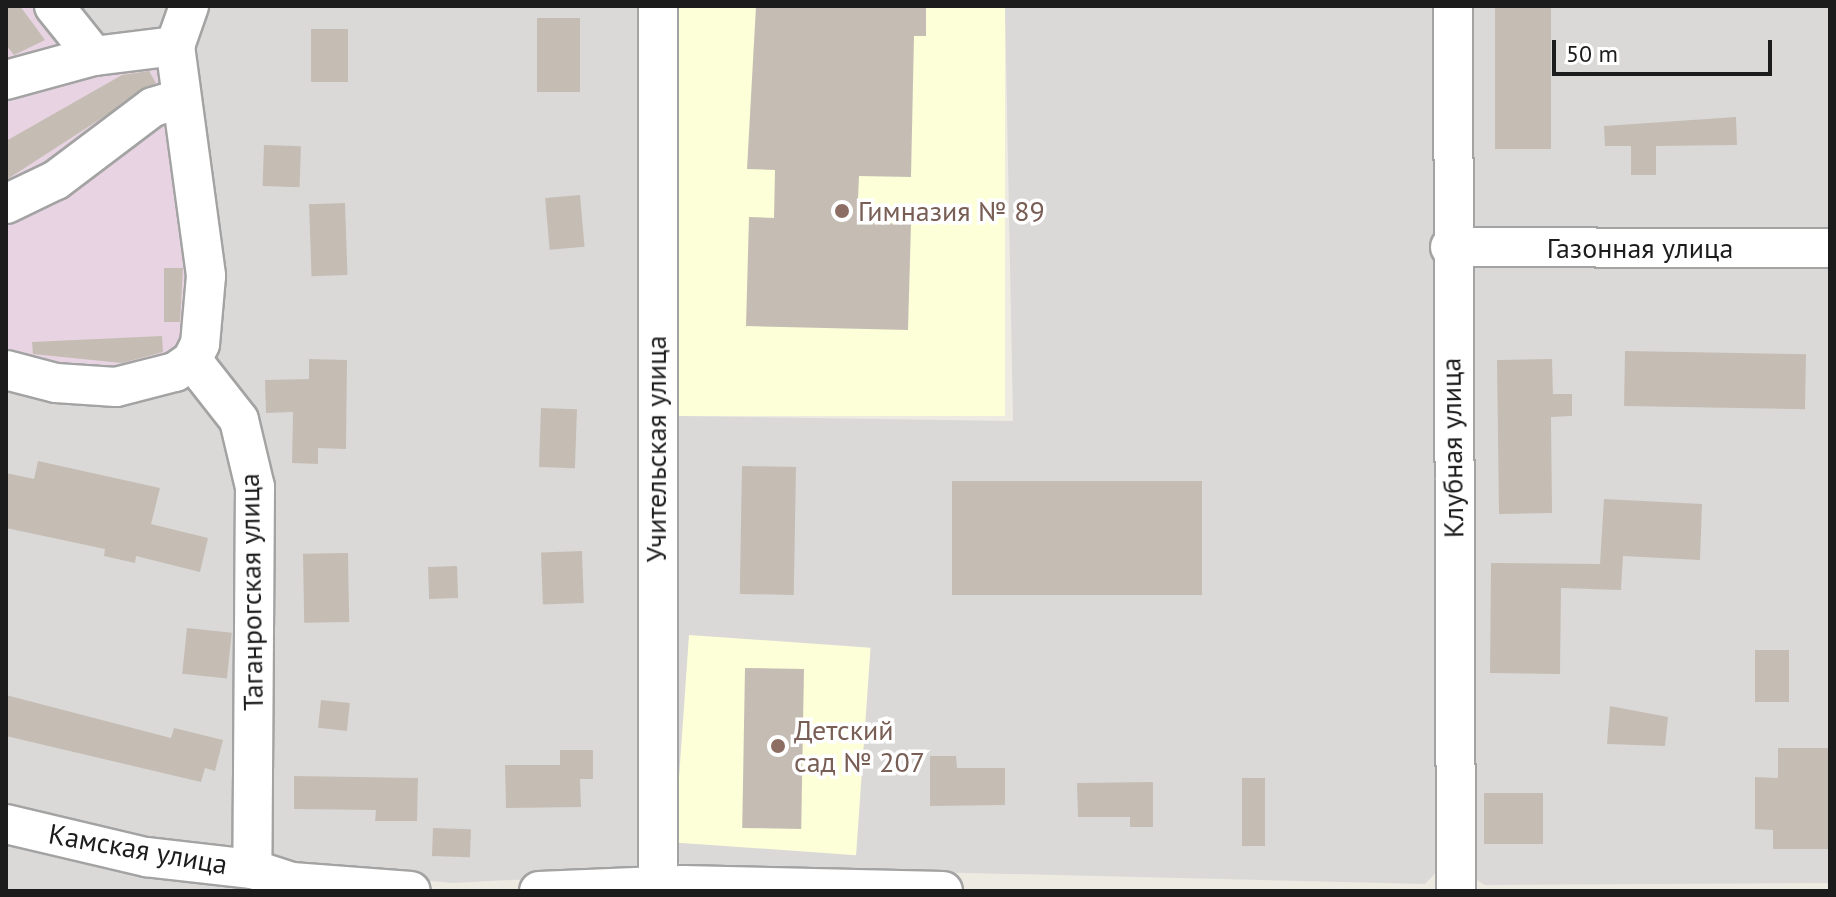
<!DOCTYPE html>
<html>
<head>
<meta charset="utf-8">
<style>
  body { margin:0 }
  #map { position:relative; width:1836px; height:897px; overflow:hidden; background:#edeae1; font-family:"PT Sans",sans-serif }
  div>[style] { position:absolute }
  .residential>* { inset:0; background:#dad9d8; transform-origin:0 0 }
  .industrial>* { inset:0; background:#e7d3e1 }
  .education>* { inset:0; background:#fcffd8; transform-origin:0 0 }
  .building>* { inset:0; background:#c5bdb4; transform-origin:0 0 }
  .roads { filter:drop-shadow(2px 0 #a3a3a3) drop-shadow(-2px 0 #a3a3a3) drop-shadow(0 2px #a3a3a3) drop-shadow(0 -2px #a3a3a3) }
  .minor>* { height:38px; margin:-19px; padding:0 19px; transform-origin:19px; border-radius:19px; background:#fff }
  .dots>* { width:22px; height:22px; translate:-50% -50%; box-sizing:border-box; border:4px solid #fff; border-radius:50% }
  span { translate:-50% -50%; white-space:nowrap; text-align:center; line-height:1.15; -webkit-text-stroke:7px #fff; paint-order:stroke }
  .education-label { font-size:28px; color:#785e54 }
  .left { translate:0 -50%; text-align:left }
  .street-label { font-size:28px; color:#1c1c1c }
  .frame { position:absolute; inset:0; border:8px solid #1c1c1c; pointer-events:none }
  .scale { position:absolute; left:1552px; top:40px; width:220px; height:36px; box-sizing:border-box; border:4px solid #1c1c1c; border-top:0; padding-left:10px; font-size:24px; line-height:28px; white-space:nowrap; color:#1c1c1c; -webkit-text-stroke:6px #fff; paint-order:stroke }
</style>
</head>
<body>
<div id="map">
  <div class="residential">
    <i style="clip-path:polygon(64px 6px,176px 6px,169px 31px,95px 46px)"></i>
    <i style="clip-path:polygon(200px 6px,637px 6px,643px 853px,631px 874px,453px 883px,290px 868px,270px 857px,259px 490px,215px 361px,187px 64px)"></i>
    <i style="clip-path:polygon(1005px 6px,1436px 6px,1440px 868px,1425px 884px,683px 866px,668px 852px,678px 416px,1013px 421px)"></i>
    <i style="left:1466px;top:6px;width:364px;height:233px"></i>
    <i style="clip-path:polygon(1477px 264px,1830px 269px,1830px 883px,1485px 885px,1472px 877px,1460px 274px)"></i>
    <i style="clip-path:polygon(6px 379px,198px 385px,230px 425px,247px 486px,237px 849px,224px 854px,6px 812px)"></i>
    <i style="clip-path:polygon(6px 832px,287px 891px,6px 891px)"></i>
  </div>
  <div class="industrial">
    <i style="clip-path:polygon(6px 6px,64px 6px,106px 60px,158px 58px,199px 276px,183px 354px,110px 377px,6px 362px)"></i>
  </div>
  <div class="education">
    <i style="left:672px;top:6px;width:333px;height:410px"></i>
    <i style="left:689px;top:635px;width:182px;height:208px;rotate:4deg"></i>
  </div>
  <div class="building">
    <i style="clip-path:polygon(6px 6px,20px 6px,45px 40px,14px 55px,6px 45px)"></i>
    <i style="clip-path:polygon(756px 6px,926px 6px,926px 36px,914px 36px,911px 177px,859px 176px,857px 222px,911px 224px,908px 330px,746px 326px,749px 217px,774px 218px,775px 170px,747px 169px)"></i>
    <i style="left:1495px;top:6px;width:56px;height:143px"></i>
    <i style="left:537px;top:18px;width:43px;height:74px"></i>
    <i style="left:348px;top:29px;width:53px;height:37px;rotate:90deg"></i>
    <i style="clip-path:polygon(149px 71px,156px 83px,6px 180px,6px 141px,122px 75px)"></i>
    <i style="clip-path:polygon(1736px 117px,1737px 145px,1656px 146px,1656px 175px,1631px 175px,1631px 146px,1605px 146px,1604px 126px)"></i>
    <i style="left:264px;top:145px;width:37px;height:41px;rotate:2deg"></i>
    <i style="left:580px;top:195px;width:52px;height:35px;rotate:85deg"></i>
    <i style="left:345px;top:203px;width:72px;height:36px;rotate:88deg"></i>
    <i style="clip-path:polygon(164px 268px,183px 268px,180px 322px,164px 322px)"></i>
    <i style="clip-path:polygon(162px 336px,163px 352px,122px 363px,33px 354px,32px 342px)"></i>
    <i style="left:1625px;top:351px;width:181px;height:55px;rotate:1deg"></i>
    <i style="clip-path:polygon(309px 359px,347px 360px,346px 449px,318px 448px,318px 464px,292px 463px,293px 412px,266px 413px,265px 380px,309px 379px)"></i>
    <i style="clip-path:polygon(1552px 359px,1553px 394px,1572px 394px,1572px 416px,1551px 417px,1552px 513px,1499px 514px,1497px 360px)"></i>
    <i style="left:541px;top:408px;width:36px;height:59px;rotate:2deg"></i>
    <i style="clip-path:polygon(38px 461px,160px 488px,151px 524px,208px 538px,200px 572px,136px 556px,135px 563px,104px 556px,105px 549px,6px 528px,6px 473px,34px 479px)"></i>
    <i style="left:742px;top:466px;width:54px;height:128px;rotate:1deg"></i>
    <i style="left:952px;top:481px;width:250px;height:114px"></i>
    <i style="clip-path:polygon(1604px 499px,1702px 504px,1700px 560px,1623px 556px,1621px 590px,1561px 588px,1560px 674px,1490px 673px,1491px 563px,1600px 564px)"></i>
    <i style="left:582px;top:551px;width:52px;height:41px;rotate:88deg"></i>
    <i style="left:348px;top:553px;width:69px;height:45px;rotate:89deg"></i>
    <i style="left:457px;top:566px;width:32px;height:29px;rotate:88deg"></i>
    <i style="left:187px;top:628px;width:45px;height:46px;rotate:6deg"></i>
    <i style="left:1755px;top:650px;width:34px;height:52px"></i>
    <i style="left:745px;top:668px;width:59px;height:160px;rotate:1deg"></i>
    <i style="clip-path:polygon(6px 695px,171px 738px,174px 728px,223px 740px,215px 771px,205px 768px,201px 782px,6px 736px)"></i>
    <i style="left:321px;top:700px;width:29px;height:28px;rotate:6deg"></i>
    <i style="clip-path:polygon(1610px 706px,1668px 717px,1665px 746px,1607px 744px)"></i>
    <i style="clip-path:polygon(1778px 748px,1830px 748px,1830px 849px,1773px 849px,1773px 830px,1755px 829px,1755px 777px,1778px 778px)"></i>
    <i style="clip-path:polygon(560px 750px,593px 750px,593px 779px,580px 779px,581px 807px,506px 808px,505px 765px,560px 765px)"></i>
    <i style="clip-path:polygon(930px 756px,956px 756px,957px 768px,1005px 768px,1005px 805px,930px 806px)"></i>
    <i style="clip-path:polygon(294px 776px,418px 778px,417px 821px,375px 821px,376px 810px,294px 809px)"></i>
    <i style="left:1242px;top:778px;width:23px;height:68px"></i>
    <i style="clip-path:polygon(1153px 782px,1153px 827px,1130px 827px,1130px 817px,1078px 817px,1077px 783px)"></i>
    <i style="left:1484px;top:793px;width:59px;height:51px"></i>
    <i style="left:433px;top:828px;width:38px;height:28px;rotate:2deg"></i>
  </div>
  <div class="roads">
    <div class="minor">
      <i style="left:54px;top:6px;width:64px;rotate:51.3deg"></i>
      <i style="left:189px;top:6px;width:42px;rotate:109.3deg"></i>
      <i style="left:175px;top:46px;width:232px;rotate:82.3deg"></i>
      <i style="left:206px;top:276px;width:68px;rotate:95deg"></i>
      <i style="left:200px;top:344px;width:18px;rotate:117deg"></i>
      <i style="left:192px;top:360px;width:76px;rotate:51.9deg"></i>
      <i style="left:239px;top:420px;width:69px;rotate:76.6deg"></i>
      <i style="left:255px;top:487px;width:382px;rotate:90.4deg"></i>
      <i style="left:658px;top:6px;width:885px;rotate:90deg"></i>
      <i style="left:1453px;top:6px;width:885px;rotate:89.81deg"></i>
      <i style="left:6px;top:80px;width:91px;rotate:-15.3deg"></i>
      <i style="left:94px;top:56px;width:82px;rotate:-7deg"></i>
      <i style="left:6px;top:204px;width:55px;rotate:-25.6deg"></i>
      <i style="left:56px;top:180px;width:121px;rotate:-37deg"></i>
      <i style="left:153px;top:107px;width:28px;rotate:-17deg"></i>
      <i style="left:1450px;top:247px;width:380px;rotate:0.2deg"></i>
      <i style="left:6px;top:370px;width:52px;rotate:14.6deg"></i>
      <i style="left:56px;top:383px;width:60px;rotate:3.8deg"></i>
      <i style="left:116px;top:387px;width:61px;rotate:-14.3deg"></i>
      <i style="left:175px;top:372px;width:21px;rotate:-35deg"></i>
      <i style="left:6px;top:824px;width:144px;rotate:13.3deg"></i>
      <i style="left:146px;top:857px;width:107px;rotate:6.5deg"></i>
      <i style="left:252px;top:869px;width:42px;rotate:18deg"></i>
      <i style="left:292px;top:882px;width:119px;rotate:4.3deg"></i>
      <i style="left:539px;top:891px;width:144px;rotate:-2.4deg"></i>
      <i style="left:683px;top:885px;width:260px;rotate:1.3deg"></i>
    </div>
  </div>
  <div class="dots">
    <i style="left:842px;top:211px;background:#8d6e63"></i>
    <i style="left:778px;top:746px;background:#8d6e63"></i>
  </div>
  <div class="education-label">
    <span class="left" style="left:858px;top:211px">Гимназия № 89</span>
    <span class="left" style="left:794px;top:746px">Детский<br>сад № 207</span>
  </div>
  <div class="street-label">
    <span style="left:1640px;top:248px">Газонная улица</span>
    <span style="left:1452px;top:448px;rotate:-91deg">Клубная улица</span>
    <span style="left:656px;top:449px;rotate:-90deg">Учительская улица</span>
    <span style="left:251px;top:592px;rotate:-91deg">Таганрогская улица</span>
    <span style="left:138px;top:849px;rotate:10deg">Камская улица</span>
  </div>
  <div class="frame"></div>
  <div class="scale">50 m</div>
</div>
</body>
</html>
